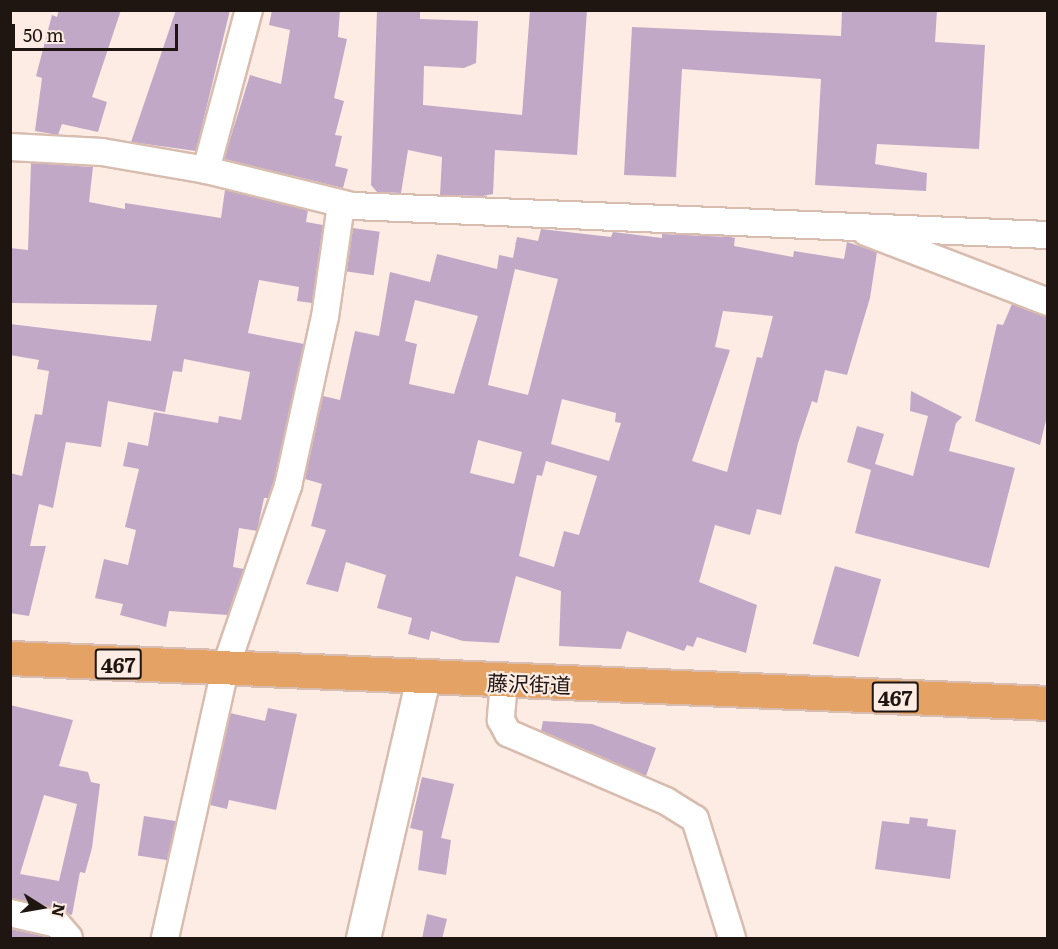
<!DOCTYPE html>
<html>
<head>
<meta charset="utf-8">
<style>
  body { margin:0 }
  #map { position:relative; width:1058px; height:949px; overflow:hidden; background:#fdece4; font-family:Literata,"Noto Sans JP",serif }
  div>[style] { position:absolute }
  .building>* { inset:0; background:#c1a8c7; transform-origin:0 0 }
  .roads { filter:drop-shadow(2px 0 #d7bcaf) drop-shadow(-2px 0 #d7bcaf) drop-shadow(0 2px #d7bcaf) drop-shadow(0 -2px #d7bcaf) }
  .minor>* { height:26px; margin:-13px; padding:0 13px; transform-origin:13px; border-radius:13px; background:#fff }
  .tertiary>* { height:33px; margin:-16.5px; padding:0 16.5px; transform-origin:16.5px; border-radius:16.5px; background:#fff }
  .trunk>* { height:33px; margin:-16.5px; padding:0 16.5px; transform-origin:16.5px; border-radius:16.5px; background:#e4a264 }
  span { translate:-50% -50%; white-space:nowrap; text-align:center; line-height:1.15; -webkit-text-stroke:4.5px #fdece4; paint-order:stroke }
  .shield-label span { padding:2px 4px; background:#fdece4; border:2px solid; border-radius:4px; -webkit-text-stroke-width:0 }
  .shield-label { font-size:20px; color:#1f1511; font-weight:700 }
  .street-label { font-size:21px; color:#1f1511 }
  .frame { position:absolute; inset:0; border:12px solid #1f1511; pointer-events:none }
  .north { position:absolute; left:12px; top:877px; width:60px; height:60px; -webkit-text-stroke:4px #fdece4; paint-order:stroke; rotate:101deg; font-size:16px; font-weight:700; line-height:24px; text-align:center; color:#1f1511 }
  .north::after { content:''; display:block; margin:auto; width:21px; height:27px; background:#1f1511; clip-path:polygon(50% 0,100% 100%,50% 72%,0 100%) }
  .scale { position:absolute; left:12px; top:24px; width:166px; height:27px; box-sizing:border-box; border:3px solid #1f1511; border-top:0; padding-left:8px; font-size:18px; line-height:21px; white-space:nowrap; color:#1f1511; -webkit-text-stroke:4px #fdece4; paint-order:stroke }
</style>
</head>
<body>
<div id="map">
  <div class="building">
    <i style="clip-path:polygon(59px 10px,121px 10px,92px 97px,107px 102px,98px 132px,62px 124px,58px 135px,35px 131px,42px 78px,36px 76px,52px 15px,57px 17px)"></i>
    <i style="clip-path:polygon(176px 10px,230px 10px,196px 151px,131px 142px)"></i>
    <i style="clip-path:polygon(272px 10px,340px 10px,338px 37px,347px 39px,334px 98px,344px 101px,335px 135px,342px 136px,335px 166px,348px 169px,343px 188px,224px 159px,250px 75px,281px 84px,290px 30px,269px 25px)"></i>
    <i style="clip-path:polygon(377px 10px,420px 10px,420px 19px,478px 21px,476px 63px,464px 68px,424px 66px,423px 105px,522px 115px,530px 10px,587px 10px,577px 155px,495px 150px,493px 194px,483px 196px,440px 195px,442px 157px,408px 150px,401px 193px,377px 192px,371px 185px)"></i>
    <i style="clip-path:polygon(842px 10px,937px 10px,935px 42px,985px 45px,979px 149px,877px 144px,875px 164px,927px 173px,926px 191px,815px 185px,821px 79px,682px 69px,676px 177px,624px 175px,632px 27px,841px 36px)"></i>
    <i style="clip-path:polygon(31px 163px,93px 167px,89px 202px,125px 209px,125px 203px,221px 218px,225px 190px,308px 210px,306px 222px,323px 225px,312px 303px,297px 301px,299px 287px,259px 280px,248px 333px,304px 344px,274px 482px,268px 498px,264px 498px,257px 531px,239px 528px,233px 567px,244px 569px,228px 615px,169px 611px,166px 627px,120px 615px,123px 604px,95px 598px,104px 559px,128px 565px,136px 530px,125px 527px,139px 469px,123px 466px,128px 442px,148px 446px,154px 412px,218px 423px,219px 416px,241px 420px,250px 372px,184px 359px,182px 372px,173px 371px,165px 412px,108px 401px,101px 447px,66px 442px,53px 508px,39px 504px,30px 546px,46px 546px,29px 616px,10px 613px,10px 473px,22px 476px,35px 414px,42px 415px,49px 371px,37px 369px,39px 360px,10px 355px,10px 324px,151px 341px,157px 305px,10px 303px,10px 248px,28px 250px)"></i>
    <i style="left:353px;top:228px;width:27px;height:44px;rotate:8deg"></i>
    <i style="clip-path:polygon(evenodd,541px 229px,611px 237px,613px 232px,662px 238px,662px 234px,730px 237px,735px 238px,734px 246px,793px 257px,794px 251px,844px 259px,847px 242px,877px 252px,870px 298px,847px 375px,825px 370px,817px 403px,812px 401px,798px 443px,781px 515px,757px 509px,750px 535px,715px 525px,699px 582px,757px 605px,746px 653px,697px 637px,693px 647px,687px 645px,684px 651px,627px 631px,621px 649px,559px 646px,561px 591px,516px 576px,499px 643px,463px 641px,431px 631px,429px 640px,408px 634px,412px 618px,377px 608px,386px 575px,346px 562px,338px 592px,306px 584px,326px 530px,311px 526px,322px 484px,305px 479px,323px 396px,340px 400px,355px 331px,379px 336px,390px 272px,430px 282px,437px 254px,497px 269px,499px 255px,513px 258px,517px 237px,538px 241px,541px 229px,515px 269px,558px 279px,528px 395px,488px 385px,515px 269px,541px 229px,415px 300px,478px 316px,454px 394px,409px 384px,417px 344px,405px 341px,415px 300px,541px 229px,723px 311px,773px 316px,762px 358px,757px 357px,727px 472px,692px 461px,730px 350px,715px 347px,723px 311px,541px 229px,562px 399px,616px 413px,615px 422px,621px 423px,609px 461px,551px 444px,562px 399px,541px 229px,478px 440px,522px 452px,514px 484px,470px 473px,478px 440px,541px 229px,546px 461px,597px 476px,579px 535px,564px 531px,554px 567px,519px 556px,537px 475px,542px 476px,546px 461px)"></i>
    <i style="clip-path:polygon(1012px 304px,1047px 317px,1047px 416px,1040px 445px,975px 421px,997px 324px,1003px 325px)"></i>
    <i style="clip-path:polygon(911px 391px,962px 417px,956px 423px,949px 451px,1015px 468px,989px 568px,855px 533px,871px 470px,847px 462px,857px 426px,884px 434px,875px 464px,913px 476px,928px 416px,910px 411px)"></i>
    <i style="left:835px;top:566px;width:48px;height:81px;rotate:16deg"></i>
    <i style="clip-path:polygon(evenodd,10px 705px,73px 720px,59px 766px,88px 772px,91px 782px,100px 784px,92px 848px,85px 873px,80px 872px,72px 915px,10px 898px,10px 705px,44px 795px,77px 804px,59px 881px,20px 874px,44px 795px)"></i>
    <i style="clip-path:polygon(268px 708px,297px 714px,276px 810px,229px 800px,227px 809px,210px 805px,230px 713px,265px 721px)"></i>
    <i style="clip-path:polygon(543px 721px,592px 724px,656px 748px,646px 776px,541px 731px)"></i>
    <i style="clip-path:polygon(422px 777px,454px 784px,441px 838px,451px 840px,446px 875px,418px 870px,423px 831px,410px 828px)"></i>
    <i style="left:144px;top:816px;width:32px;height:40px;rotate:9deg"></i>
    <i style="clip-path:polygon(910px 817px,928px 819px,927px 826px,956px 830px,950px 879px,875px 869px,882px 821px,909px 824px)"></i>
    <i style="clip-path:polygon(427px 914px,447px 919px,442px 939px,422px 939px)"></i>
    <i style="clip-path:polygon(10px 929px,43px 936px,42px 939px,10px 939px)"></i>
  </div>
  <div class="roads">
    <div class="minor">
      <i style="left:10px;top:147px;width:92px;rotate:3.1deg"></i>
      <i style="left:102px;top:152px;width:106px;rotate:9.8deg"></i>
      <i style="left:206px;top:170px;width:151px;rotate:13.8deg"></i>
      <i style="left:353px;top:206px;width:696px;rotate:2.39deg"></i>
      <i style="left:206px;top:170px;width:166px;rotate:-75deg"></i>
      <i style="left:866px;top:232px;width:195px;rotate:21deg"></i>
      <i style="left:504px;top:682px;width:38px;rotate:95deg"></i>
      <i style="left:501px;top:720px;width:15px;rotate:62deg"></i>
      <i style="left:508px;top:733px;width:172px;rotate:23.3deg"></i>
      <i style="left:666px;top:801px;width:34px;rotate:32deg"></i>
      <i style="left:695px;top:819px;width:125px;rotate:72.7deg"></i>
      <i style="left:10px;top:913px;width:48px;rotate:13.2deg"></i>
      <i style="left:57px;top:924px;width:18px;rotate:49deg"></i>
      <i style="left:165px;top:938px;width:276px;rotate:-77.4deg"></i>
      <i style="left:225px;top:669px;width:194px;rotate:-71deg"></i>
      <i style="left:288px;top:486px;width:173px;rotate:-77.7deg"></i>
      <i style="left:325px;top:317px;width:114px;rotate:-81.9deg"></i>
    </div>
    <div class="tertiary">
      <i style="left:363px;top:938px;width:266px;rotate:-77deg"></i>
    </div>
    <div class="trunk">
      <i style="left:10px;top:658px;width:1039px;rotate:2.48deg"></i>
    </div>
  </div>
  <div class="shield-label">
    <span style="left:118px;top:664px">467</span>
    <span style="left:895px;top:697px">467</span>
  </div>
  <div class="street-label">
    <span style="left:529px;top:683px;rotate:2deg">藤沢街道</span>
  </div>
  <div class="frame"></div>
  <div class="north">N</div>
  <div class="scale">50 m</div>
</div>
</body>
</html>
